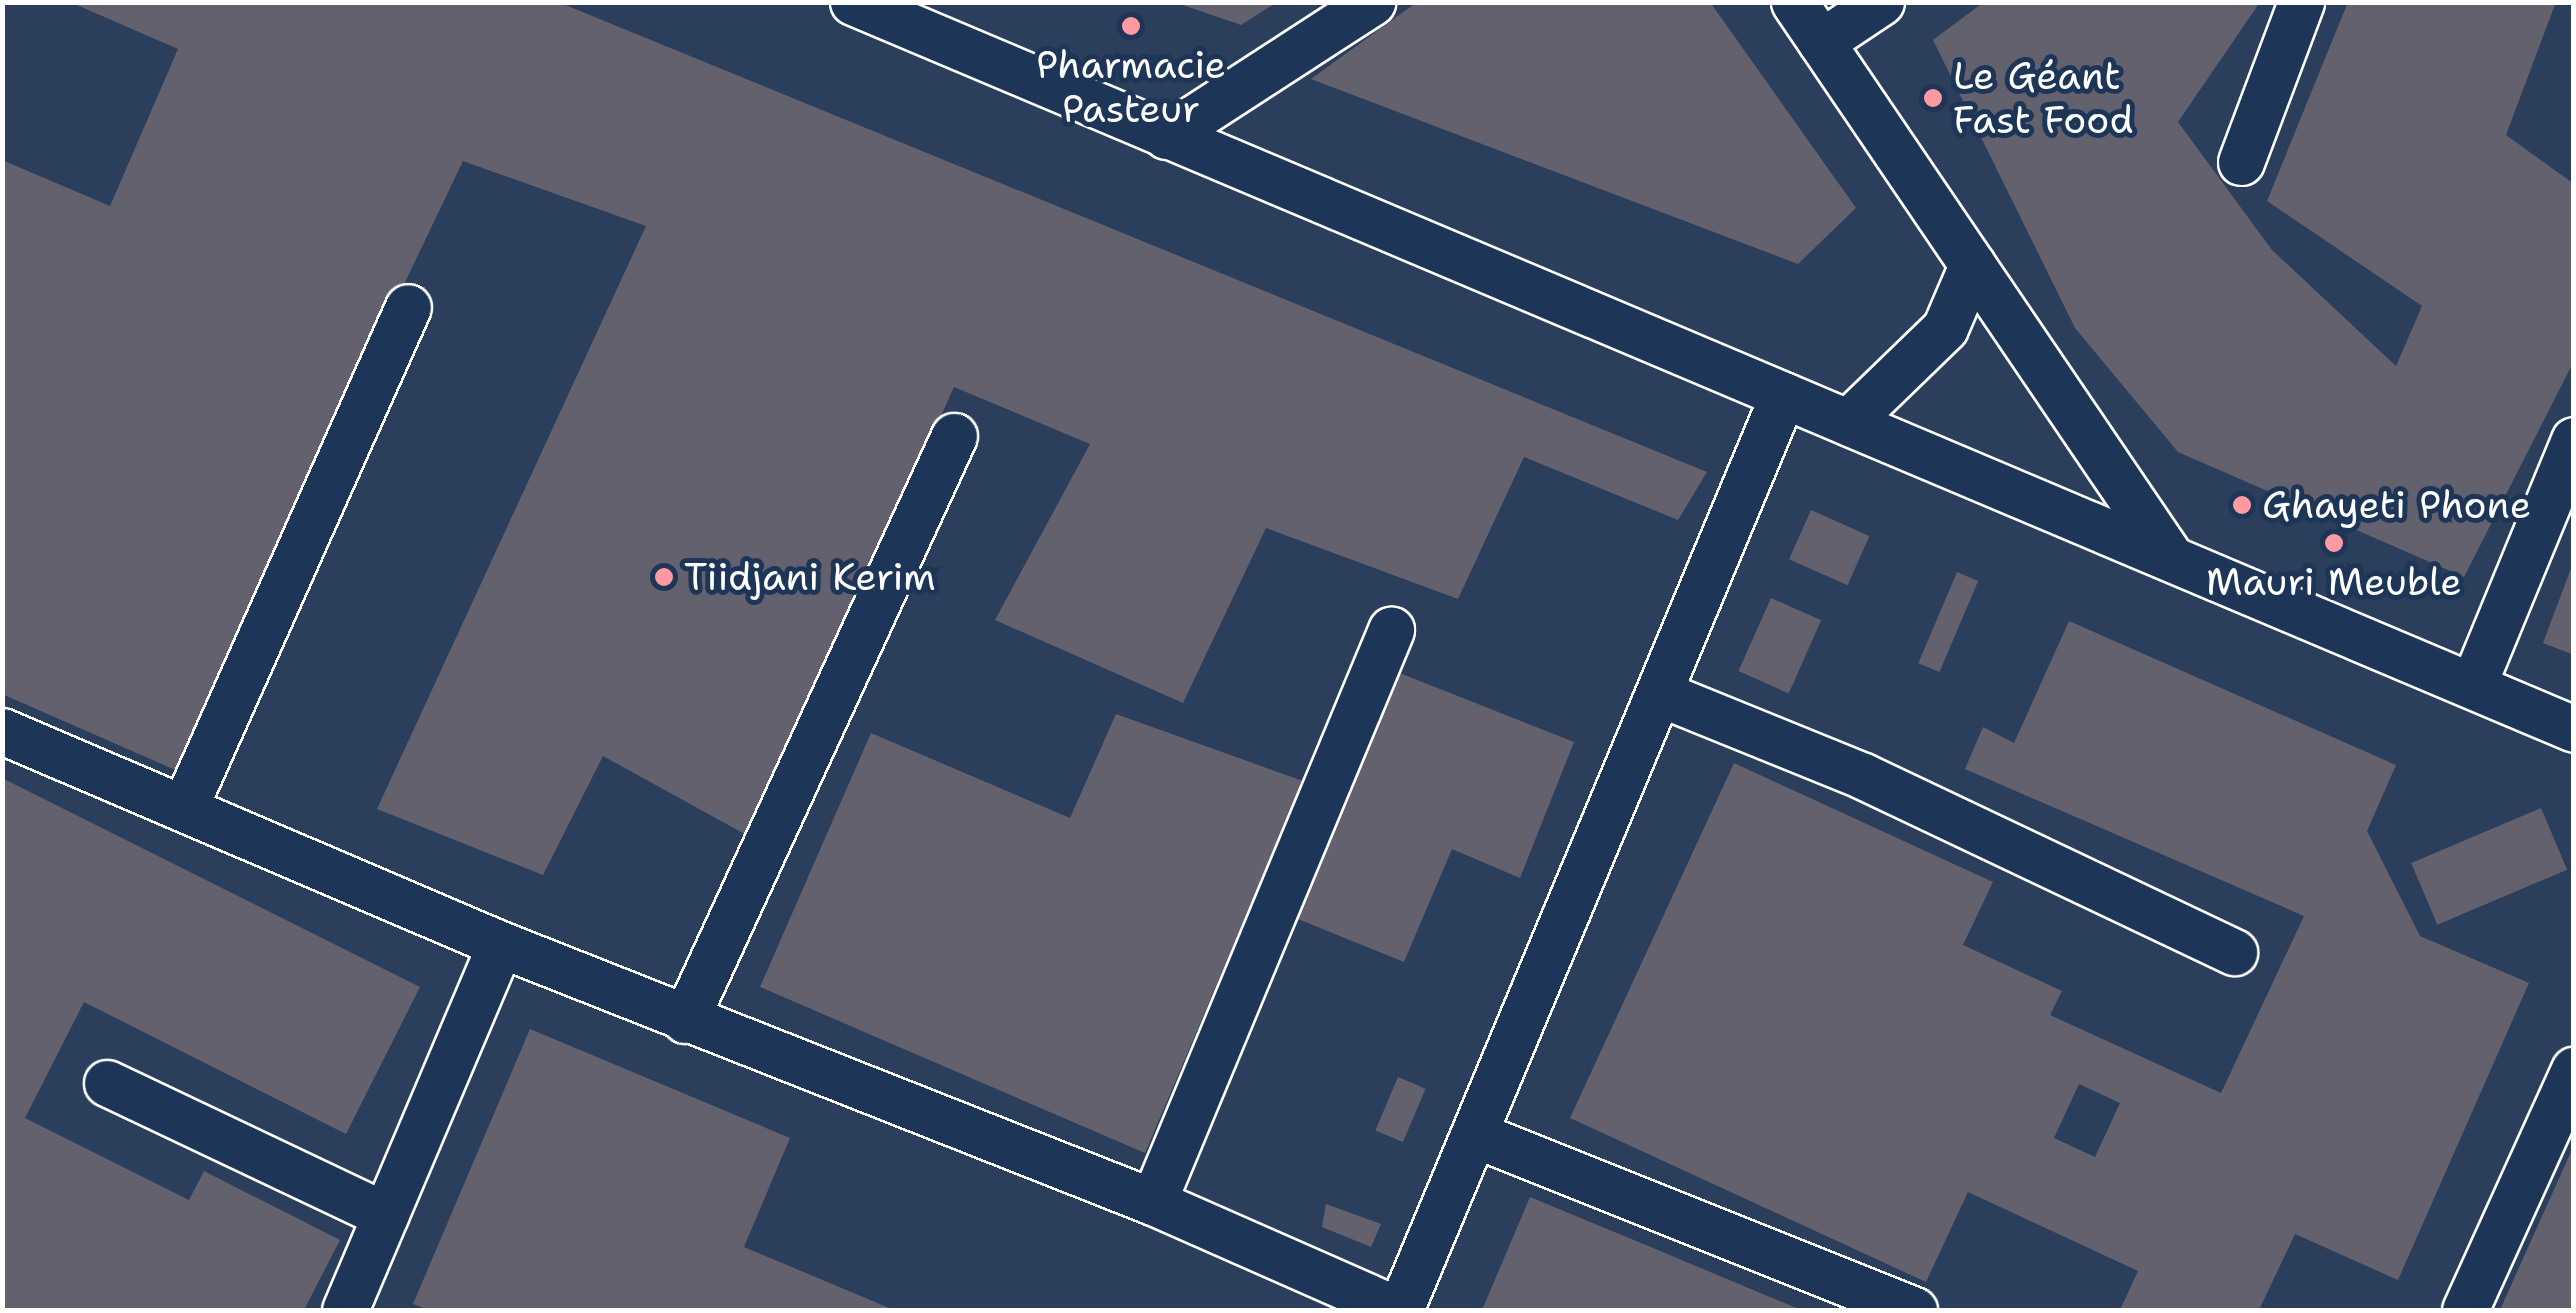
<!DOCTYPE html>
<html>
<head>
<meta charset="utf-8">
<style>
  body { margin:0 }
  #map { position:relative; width:2576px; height:1313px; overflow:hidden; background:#2b3e5b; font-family:"Shantell Sans",sans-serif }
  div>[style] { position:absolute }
  .building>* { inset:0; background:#63616d; transform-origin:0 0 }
  .roads { filter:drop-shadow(2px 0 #fff) drop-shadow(-2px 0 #fff) drop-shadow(0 2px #fff) drop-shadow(0 -2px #fff) }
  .minor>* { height:45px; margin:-22.5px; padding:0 22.5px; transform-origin:22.5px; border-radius:22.5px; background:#1d3557 }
  .dots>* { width:28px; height:28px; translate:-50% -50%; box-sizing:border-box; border:5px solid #1d3557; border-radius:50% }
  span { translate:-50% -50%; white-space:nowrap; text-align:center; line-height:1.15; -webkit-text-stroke:10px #1d3557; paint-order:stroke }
  .poi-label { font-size:38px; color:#fff }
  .left { translate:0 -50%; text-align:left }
  .frame { position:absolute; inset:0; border:5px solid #fff; pointer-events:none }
</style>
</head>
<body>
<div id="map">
  <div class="building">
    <i style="clip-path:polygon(70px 2px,558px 2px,1707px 472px,1678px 520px,1524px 457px,1458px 599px,1266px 528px,1183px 703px,995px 620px,1090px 444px,954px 387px,750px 837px,603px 756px,543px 875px,377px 809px,646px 226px,463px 161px,298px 506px,180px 772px,2px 694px,2px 160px,110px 206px,178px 49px)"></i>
    <i style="clip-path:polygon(1174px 2px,1277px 2px,1241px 25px)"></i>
    <i style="clip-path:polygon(1417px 2px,1710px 2px,1856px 208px,1798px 264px,1311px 79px)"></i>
    <i style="clip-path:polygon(1984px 2px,2260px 2px,2178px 122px,2272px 250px,2396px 366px,2422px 306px,2267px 201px,2348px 2px,2556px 2px,2506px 135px,2574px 184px,2574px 361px,2464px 577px,2178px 452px,2075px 328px,1933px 40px)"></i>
    <i style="left:1811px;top:510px;width:64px;height:54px;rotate:24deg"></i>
    <i style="clip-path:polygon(2573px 563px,2574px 563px,2574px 655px,2543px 643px)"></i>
    <i style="left:1957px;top:572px;width:23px;height:99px;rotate:23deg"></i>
    <i style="left:1771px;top:598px;width:55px;height:80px;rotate:24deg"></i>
    <i style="clip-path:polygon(evenodd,2069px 621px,2396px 765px,2367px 831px,2420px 936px,2529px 983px,2398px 1280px,2295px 1234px,2259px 1310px,2120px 1310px,2138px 1271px,1968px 1192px,1926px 1282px,1570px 1118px,1734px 763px,1993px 882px,1963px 945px,2062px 991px,2050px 1015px,2221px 1093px,2304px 916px,1965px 769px,1983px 727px,2014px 743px,2069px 621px,2079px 1084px,2120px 1103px,2095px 1157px,2054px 1138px,2079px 1084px)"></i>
    <i style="clip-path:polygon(1392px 670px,1574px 742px,1520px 878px,1452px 849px,1404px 962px,1293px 917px)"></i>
    <i style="clip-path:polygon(1116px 714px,1303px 781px,1145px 1153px,760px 987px,871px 733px,1070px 818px)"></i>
    <i style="clip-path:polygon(2px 778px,420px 987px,346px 1134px,84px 1002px,25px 1118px,189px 1200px,204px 1171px,340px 1240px,304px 1310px,2px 1310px)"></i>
    <i style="left:2541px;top:808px;width:67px;height:141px;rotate:67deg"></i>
    <i style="clip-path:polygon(530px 1029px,790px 1138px,744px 1247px,894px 1310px,429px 1310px,413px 1304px)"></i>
    <i style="left:1398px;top:1077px;width:30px;height:58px;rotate:23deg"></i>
    <i style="clip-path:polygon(2574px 1145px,2574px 1310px,2500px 1310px)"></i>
    <i style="clip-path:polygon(1530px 1197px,1653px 1248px,1801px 1310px,1482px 1310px)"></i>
    <i style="clip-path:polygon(1326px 1204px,1381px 1224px,1371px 1247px,1322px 1227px)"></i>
  </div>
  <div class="roads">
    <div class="minor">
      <i style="left:853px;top:2px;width:1868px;rotate:22.9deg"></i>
      <i style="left:1794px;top:2px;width:672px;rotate:55.86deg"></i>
      <i style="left:1821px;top:42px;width:72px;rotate:-33.7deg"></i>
      <i style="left:1166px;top:136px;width:246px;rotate:-33deg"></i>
      <i style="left:2241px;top:162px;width:171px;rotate:-69.4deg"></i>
      <i style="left:1848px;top:422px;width:135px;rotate:-44.1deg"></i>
      <i style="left:1945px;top:328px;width:69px;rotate:-66.8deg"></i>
      <i style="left:2473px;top:685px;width:265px;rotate:-67.6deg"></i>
      <i style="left:1659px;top:693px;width:220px;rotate:22.1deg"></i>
      <i style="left:1863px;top:776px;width:411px;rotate:25.4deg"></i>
      <i style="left:2px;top:731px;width:542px;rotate:23.16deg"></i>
      <i style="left:500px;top:944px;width:702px;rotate:21.56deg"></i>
      <i style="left:1153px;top:1202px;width:268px;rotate:23.8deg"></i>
      <i style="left:186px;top:804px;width:544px;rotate:-65.93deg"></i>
      <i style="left:685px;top:1020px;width:643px;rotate:-65.27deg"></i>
      <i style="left:107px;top:1083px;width:308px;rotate:25.4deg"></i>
      <i style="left:1474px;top:1134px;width:474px;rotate:21.8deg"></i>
      <i style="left:1153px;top:1202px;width:620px;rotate:-67.41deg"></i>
      <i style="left:345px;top:1310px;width:397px;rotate:-67deg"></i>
      <i style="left:1400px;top:1310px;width:992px;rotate:-67.29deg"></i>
      <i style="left:2465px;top:1310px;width:264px;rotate:-65.6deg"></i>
    </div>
  </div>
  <div class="dots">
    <i style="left:1131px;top:26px;background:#ff9aa2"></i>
    <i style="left:1933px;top:98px;background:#ff9aa2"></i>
    <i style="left:2242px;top:505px;background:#ff9aa2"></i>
    <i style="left:2334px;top:543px;background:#ff9aa2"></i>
    <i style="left:664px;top:577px;background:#ff9aa2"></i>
  </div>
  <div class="poi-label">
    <span style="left:1131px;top:87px">Pharmacie<br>Pasteur</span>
    <span class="left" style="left:1953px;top:98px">Le Géant<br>Fast Food</span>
    <span class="left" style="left:2262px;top:505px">Ghayeti Phone</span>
    <span class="left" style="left:684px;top:577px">Tiidjani Kerim</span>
    <span style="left:2334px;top:582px">Mauri Meuble</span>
  </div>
  <div class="frame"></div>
</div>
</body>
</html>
